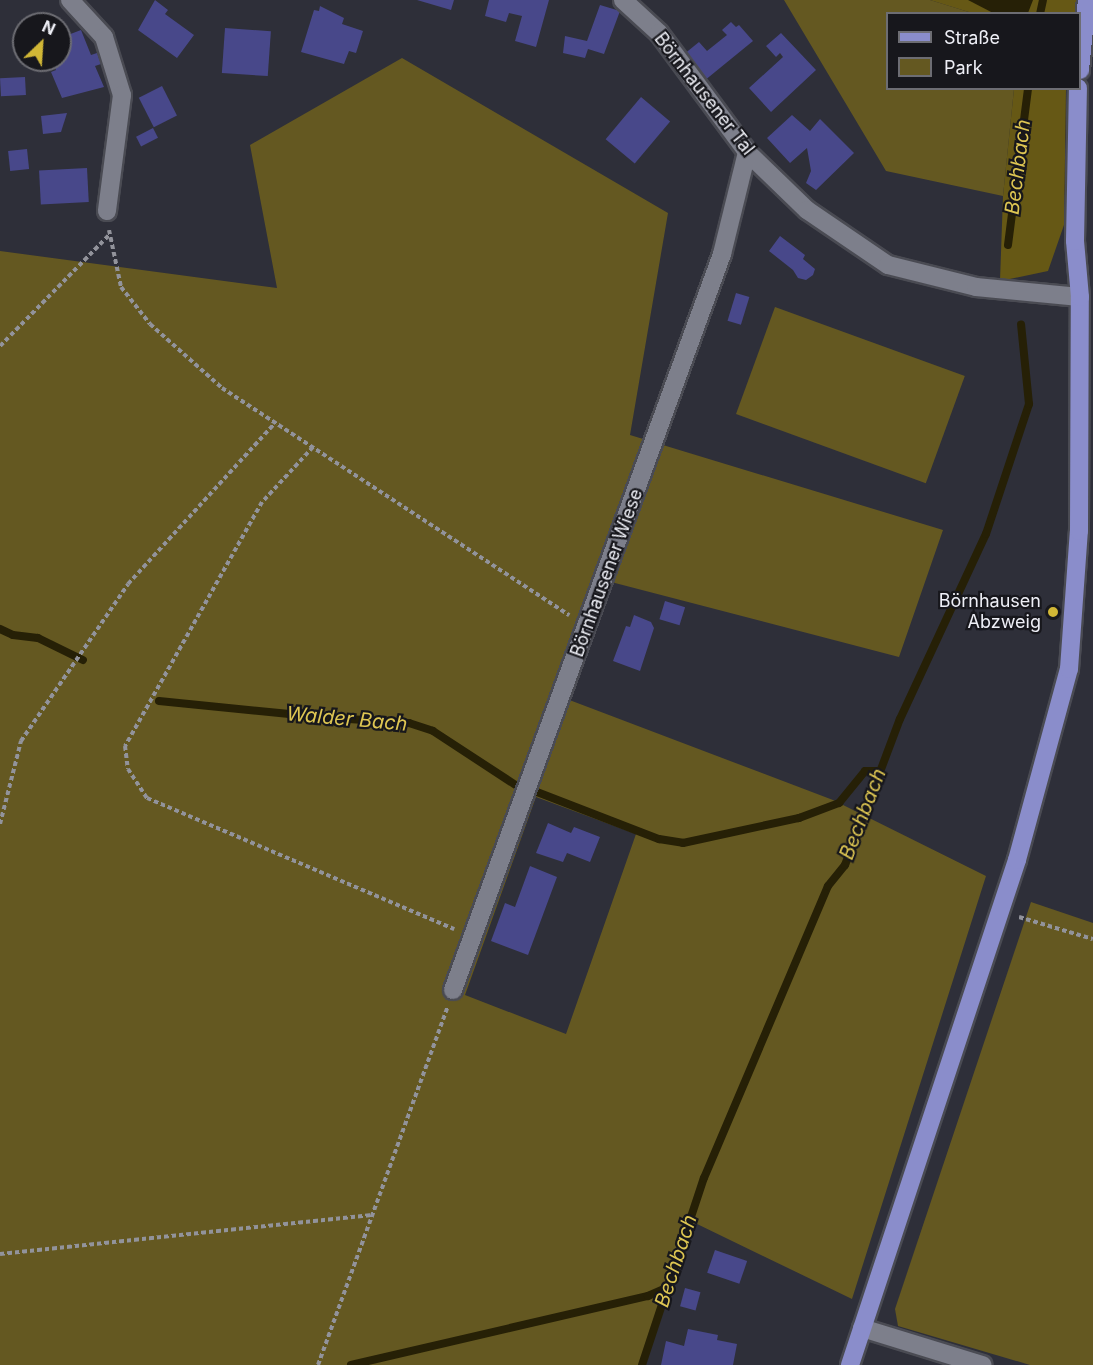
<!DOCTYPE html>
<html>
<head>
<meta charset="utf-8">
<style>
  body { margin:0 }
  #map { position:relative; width:1093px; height:1365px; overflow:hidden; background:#2e2f39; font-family:Inter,sans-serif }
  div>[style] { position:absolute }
  .green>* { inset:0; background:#645821; transform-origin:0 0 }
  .forest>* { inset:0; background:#665815 }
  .water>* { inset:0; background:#262006 }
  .stream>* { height:8px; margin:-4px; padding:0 4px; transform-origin:4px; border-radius:4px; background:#262006 }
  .building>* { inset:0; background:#48488a; transform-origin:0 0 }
  .path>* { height:4px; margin-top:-2px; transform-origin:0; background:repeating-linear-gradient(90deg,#92939b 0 4.5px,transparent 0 7.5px) }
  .roads { filter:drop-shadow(2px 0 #4a4b53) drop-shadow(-2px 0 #4a4b53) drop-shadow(0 2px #4a4b53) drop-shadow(0 -2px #4a4b53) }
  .minor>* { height:18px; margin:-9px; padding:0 9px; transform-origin:9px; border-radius:9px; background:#7d7f8b }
  .major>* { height:18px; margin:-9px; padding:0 9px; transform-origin:9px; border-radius:9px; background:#8a8dcb }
  .dots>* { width:16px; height:16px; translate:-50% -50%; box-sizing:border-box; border:3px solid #17171c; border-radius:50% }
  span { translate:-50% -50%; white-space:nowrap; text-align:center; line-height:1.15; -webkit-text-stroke:4.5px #17171c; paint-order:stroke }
  .street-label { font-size:18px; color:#eeeff6 }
  .poi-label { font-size:18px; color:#eeeff6 }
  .right { translate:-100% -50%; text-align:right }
  .water-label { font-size:20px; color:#dec652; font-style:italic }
  .legend { position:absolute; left:886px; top:12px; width:195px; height:78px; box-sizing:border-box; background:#17171c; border:2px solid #6d6d73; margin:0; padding:8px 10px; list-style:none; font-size:18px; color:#eeeff6 }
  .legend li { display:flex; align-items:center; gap:12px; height:30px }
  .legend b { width:30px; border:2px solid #6d6d73 }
  .north { position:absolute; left:12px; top:12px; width:60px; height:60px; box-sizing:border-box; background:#17171c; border:2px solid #6d6d73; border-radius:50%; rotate:25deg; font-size:16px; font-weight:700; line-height:24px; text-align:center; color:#eeeff6 }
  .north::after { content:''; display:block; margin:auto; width:21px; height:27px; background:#d1b736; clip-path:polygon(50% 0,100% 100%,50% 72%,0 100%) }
</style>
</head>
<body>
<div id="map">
  <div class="green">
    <i style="clip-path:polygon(784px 0,930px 0,972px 13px,888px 14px,888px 88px,1014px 89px,1003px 196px,886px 171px)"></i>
    <i style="clip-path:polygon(evenodd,402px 58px,668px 213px,630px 435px,943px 530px,899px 657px,615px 583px,598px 574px,551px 693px,833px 800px,986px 876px,852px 1299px,695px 1223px,643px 1365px,0 1365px,0 251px,277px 288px,250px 145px,402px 58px,536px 797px,636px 834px,566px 1034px,465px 995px,536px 797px)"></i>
    <i style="left:775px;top:307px;width:202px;height:114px;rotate:20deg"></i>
    <i style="clip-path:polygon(1031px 902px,1093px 923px,1093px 1365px,1030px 1365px,898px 1326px,895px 1309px)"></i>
  </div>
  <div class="forest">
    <i style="clip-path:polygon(930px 0,1093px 0,1093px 49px,1080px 46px,1080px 14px,972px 13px)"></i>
    <i style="clip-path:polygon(1014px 89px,1066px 89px,1064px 225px,1048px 271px,1000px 281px,1003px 196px)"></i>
  </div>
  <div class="water">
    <i style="clip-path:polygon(968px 0,1033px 0,1028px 13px,995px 14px)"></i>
  </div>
  <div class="stream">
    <i style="left:1040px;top:14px;width:14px;rotate:-78deg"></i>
    <i style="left:1008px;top:245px;width:158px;rotate:-82.7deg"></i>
    <i style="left:0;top:629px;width:14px;rotate:25deg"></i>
    <i style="left:13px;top:635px;width:25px;rotate:7deg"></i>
    <i style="left:38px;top:638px;width:50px;rotate:26.1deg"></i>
    <i style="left:159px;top:701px;width:131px;rotate:5.7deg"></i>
    <i style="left:289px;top:714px;width:5px;rotate:-37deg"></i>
    <i style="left:293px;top:711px;width:45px;rotate:14deg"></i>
    <i style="left:337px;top:722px;width:12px;rotate:-14deg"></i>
    <i style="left:349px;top:719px;width:60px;rotate:3.8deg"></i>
    <i style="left:409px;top:723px;width:25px;rotate:18deg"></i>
    <i style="left:433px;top:731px;width:100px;rotate:33.2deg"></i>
    <i style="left:537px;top:792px;width:131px;rotate:21.1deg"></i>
    <i style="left:659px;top:839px;width:24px;rotate:9deg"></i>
    <i style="left:683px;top:843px;width:119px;rotate:-12.2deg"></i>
    <i style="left:799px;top:818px;width:43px;rotate:-20.6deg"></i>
    <i style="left:839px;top:803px;width:41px;rotate:-50.9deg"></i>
    <i style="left:865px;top:771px;width:15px"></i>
    <i style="left:351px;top:1365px;width:305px;rotate:-13.1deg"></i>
    <i style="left:648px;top:1296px;width:20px;rotate:-24deg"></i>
    <i style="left:642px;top:1365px;width:197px;rotate:-71.7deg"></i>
    <i style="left:704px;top:1178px;width:317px;rotate:-67deg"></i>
    <i style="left:828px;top:886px;width:27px;rotate:-51deg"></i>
    <i style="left:845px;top:865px;width:156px;rotate:-69.4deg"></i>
    <i style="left:900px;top:719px;width:204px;rotate:-65.1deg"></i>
    <i style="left:986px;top:534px;width:137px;rotate:-71.7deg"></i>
    <i style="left:1029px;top:404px;width:80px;rotate:-95.7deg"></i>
  </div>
  <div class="building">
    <i style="clip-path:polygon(155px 0,168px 10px,165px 14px,194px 35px,177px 58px,138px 30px)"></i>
    <i style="clip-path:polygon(417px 0,454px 0,451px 10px)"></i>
    <i style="clip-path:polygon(489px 0,549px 0,536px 47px,515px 41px,522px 16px,509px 13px,506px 22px,485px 16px)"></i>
    <i style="clip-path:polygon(600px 5px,620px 11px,604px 54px,588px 49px,585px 58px,563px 53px,565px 36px,587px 41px)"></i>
    <i style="clip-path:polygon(320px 6px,344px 18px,342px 24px,363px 31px,356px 53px,349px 51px,344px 64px,301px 52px,314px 10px,319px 11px)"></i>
    <i style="clip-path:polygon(731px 22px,736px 27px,739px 25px,753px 41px,704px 81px,683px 55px,699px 42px,707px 51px,727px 35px,722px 30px)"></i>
    <i style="left:225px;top:28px;width:46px;height:45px;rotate:4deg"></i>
    <i style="clip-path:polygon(81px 30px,91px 55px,97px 53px,101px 64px,95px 66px,104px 87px,62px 98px,51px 72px,56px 70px,52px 60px,60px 60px,60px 38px)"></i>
    <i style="clip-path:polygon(781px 33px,816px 70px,771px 112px,749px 88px,783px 57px,780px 53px,776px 57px,766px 46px)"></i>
    <i style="left:25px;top:77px;width:18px;height:25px;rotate:87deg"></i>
    <i style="left:162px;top:86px;width:33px;height:26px;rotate:63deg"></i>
    <i style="left:641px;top:97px;width:38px;height:55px;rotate:40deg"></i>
    <i style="clip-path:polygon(67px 113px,61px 132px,43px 134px,41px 116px)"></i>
    <i style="clip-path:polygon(792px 115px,810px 131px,820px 119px,854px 153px,816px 190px,806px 183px,811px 171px,807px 148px,790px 163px,767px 138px)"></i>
    <i style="left:153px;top:128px;width:11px;height:19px;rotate:63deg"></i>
    <i style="left:27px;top:149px;width:20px;height:19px;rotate:84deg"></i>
    <i style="left:87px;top:168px;width:34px;height:48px;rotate:87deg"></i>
    <i style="clip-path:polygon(780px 236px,805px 255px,803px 259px,815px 269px,813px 275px,806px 280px,798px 278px,793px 270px,769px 251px)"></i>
    <i style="left:736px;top:293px;width:14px;height:29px;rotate:17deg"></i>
    <i style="left:665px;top:601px;width:21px;height:19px;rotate:17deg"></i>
    <i style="clip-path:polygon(634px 615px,651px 622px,654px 628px,640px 671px,613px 661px,626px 626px,630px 627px)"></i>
    <i style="clip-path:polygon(548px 823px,571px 833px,574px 827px,600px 837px,590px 862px,567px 853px,563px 862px,536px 853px)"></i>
    <i style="clip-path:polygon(530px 866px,557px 877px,528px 955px,491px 941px,505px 903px,515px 907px)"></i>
    <i style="left:715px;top:1250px;width:34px;height:24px;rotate:19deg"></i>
    <i style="left:685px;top:1288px;width:16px;height:19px;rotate:15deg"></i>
    <i style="clip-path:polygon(688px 1329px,718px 1335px,717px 1340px,737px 1344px,733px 1365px,661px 1365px,666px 1341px,684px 1346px)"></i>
  </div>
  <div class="path">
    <i style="left:109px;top:230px;width:58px;rotate:78.1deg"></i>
    <i style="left:121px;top:287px;width:47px;rotate:51.9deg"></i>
    <i style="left:150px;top:324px;width:96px;rotate:41.6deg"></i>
    <i style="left:222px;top:388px;width:415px;rotate:33.2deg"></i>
    <i style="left:0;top:346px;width:156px;rotate:-45.5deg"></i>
    <i style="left:313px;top:447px;width:75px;rotate:132.8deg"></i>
    <i style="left:262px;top:502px;width:280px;rotate:119.3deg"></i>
    <i style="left:125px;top:746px;width:23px;rotate:83deg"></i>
    <i style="left:128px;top:769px;width:35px;rotate:57deg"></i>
    <i style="left:147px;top:798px;width:334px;rotate:23.1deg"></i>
    <i style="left:0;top:824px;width:86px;rotate:-75.8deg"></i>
    <i style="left:21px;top:741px;width:190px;rotate:-55.7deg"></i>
    <i style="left:128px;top:584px;width:218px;rotate:-47.6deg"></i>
    <i style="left:1019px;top:917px;width:77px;rotate:16.6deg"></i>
    <i style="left:0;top:1254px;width:374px;rotate:-6deg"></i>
    <i style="left:318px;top:1365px;width:380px;rotate:-70.1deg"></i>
  </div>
  <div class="roads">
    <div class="minor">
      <i style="left:70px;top:0;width:50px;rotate:47.4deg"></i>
      <i style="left:104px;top:37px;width:61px;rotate:72.8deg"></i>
      <i style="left:122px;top:95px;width:117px;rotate:97.4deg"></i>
      <i style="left:623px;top:0;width:49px;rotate:42.5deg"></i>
      <i style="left:659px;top:33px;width:148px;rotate:53.5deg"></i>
      <i style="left:747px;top:152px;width:83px;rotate:44deg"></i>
      <i style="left:807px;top:210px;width:98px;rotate:34.2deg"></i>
      <i style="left:888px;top:265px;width:91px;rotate:14deg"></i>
      <i style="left:976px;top:287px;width:104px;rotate:5.5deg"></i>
      <i style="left:453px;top:990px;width:784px;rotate:-69.92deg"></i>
      <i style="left:722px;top:254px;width:105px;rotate:-76.2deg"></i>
      <i style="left:862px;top:1328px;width:126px;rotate:17.1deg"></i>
    </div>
    <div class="major">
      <i style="left:1080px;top:70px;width:70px;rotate:-84.3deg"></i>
      <i style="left:850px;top:1365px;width:532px;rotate:-71.7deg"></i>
      <i style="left:1017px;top:860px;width:198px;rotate:-74.8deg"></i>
      <i style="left:1069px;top:669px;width:138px;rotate:-85.9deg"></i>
      <i style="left:1079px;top:531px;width:234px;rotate:-89.8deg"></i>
      <i style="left:1080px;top:297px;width:56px;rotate:-95.1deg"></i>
      <i style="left:1075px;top:241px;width:153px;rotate:-88.9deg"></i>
    </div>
  </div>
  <div class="dots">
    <i style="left:1053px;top:612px;background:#d1b736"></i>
  </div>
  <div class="street-label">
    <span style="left:704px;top:94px;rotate:52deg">Börnhausener Tal</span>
    <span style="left:607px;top:573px;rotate:-70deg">Börnhausener Wiese</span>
  </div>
  <div class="poi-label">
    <span class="right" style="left:1041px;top:612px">Börnhausen<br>Abzweig</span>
  </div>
  <div class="water-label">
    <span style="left:1018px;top:167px;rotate:-83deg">Bechbach</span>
    <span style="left:347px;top:719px;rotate:5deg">Walder Bach</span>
    <span style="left:863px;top:814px;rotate:-69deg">Bechbach</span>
    <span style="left:676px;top:1261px;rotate:-72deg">Bechbach</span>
  </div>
  <ul class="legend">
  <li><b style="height:8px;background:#8a8dcb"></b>Straße</li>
  <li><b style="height:16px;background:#645821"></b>Park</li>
  </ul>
  <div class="north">N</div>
</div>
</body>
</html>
